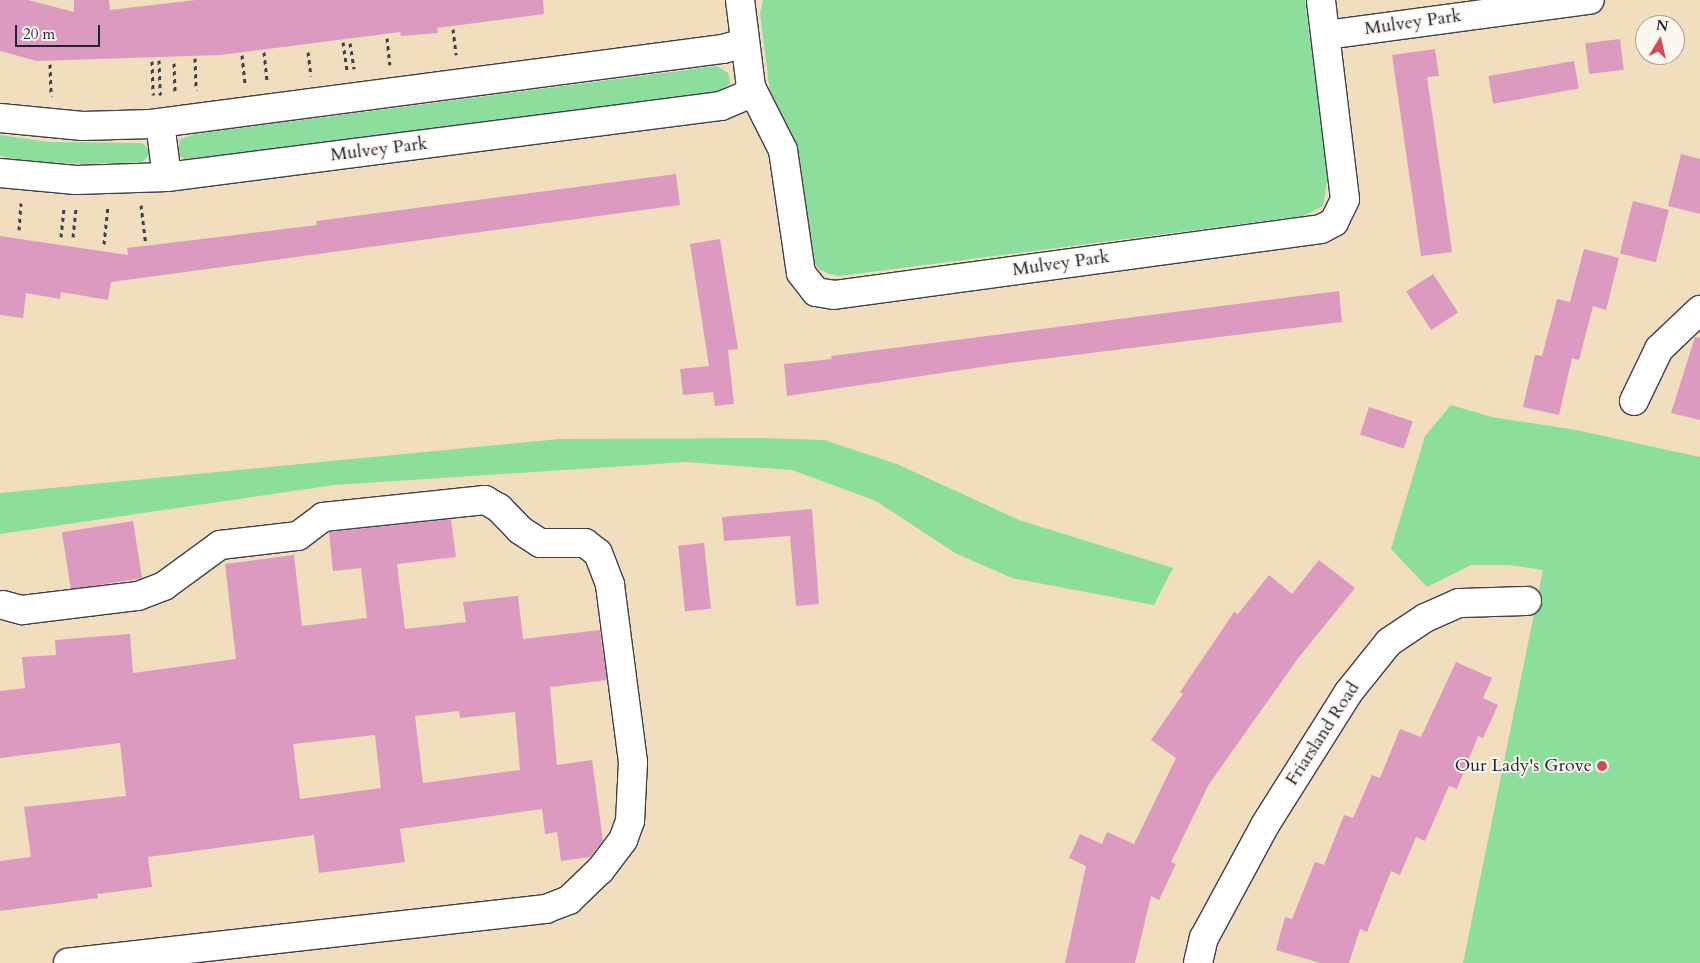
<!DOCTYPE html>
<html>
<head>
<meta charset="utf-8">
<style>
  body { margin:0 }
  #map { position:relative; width:1700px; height:963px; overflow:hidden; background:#f0debf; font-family:Cardo,serif }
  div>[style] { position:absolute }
  .green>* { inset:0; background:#8ddd9d }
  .building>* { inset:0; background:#dc9ac1; transform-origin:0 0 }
  .path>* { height:3px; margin-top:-1.5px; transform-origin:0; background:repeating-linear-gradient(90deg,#413e4f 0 4px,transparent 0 8px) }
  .roads { filter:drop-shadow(1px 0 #413e4f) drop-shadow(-1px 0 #413e4f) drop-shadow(0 1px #413e4f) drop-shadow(0 -1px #413e4f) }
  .minor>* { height:28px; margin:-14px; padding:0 14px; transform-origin:14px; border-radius:14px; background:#fff }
  .dots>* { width:14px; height:14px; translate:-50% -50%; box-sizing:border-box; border:2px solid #fbf7ec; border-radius:50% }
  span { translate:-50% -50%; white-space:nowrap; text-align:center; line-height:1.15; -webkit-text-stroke:4px #fbf7ec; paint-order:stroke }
  .street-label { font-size:18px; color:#22223b }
  .poi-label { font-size:18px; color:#22223b }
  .right { translate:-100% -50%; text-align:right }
  .north { position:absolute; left:1635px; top:15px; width:50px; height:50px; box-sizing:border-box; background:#fbf7ec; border:1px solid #a4a2a5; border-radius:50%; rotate:9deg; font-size:14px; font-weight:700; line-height:20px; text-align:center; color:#22223b }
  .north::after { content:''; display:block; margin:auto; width:18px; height:22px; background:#d1495b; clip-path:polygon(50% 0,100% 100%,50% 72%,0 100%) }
  .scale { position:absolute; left:15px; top:25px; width:85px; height:22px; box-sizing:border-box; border:2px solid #22223b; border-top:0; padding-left:6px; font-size:15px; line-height:18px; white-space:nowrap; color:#22223b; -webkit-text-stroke:4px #fbf7ec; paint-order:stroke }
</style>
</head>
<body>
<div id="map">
  <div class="green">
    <i style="clip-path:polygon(763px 0,1305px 0,1328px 175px,1323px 206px,1303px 216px,840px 276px,830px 274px,820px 270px,811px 260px,801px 235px,788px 127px,770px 92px,760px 13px)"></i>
    <i style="clip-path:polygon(717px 66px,728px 73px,729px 77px,730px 83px,721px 92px,201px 158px,185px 159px,177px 154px,180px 139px,195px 134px)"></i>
    <i style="clip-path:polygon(0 135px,48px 142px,142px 143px,150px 150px,150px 155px,142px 162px,85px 164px,28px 161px,0 156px)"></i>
    <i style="clip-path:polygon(1451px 405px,1492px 417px,1576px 430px,1700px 457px,1700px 963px,1463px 963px,1543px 570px,1508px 565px,1471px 565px,1427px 587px,1391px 549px,1425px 436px)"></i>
    <i style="clip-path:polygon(760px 438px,824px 440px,897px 464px,1019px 520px,1173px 568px,1154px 605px,1012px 578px,955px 553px,876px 501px,792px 470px,686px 462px,334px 485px,0 534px,0 493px,560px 439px)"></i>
  </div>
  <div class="building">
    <i style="clip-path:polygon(0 0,28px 0,74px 12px,74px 0,109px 0,110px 10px,196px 0,543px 0,544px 14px,437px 28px,438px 33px,401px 36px,400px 32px,221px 55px,37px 61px,0 51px)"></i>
    <i style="left:1620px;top:39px;width:31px;height:35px;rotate:83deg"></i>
    <i style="clip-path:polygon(1435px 49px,1439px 76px,1427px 77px,1452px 252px,1421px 256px,1392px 55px)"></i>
    <i style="left:1574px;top:61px;width:28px;height:87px;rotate:80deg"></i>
    <i style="clip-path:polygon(1681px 154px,1700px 159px,1700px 214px,1668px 206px)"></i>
    <i style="clip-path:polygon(676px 174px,680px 205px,111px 282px,108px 300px,61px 292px,60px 299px,26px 293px,23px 318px,0 315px,0 236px,128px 255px,127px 248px,317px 225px,316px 221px)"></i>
    <i style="left:1633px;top:201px;width:37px;height:54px;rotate:14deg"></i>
    <i style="clip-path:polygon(720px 239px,738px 349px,728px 350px,734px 404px,715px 406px,713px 392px,683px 395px,680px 369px,709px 366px,690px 244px)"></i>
    <i style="clip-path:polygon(1584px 249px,1619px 258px,1606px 310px,1593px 306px,1579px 360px,1572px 358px,1559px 415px,1523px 407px,1535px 355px,1542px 356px,1557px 299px,1570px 302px)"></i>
    <i style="left:1433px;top:274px;width:46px;height:32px;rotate:57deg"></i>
    <i style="clip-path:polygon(1339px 291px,1342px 322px,1009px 363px,787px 396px,784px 364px,832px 359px,831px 356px)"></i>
    <i style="clip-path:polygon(1695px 337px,1700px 338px,1700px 420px,1671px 413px)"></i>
    <i style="left:1369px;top:407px;width:46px;height:29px;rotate:18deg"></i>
    <i style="clip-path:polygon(812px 509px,819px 604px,796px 606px,790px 536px,724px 541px,722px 517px)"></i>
    <i style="clip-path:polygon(evenodd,451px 519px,456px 557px,397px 564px,405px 629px,466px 622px,463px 602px,518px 596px,523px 639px,600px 630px,607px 680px,550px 687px,557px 765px,592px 760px,603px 841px,590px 857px,561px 861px,557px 832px,545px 834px,542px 809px,400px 829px,405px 862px,319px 873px,314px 835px,148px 857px,152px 887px,97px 894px,98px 898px,0 911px,0 861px,31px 857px,24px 807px,126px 796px,120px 743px,0 758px,0 691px,25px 688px,22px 657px,56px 655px,55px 640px,130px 634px,133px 673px,236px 659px,225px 564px,294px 555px,302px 626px,367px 618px,361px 568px,333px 571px,329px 532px,451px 519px,459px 711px,460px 718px,515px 712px,520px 770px,423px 783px,415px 716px,459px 711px,451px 519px,375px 735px,381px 788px,300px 799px,293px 744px,375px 735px)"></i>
    <i style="left:133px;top:521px;width:58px;height:72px;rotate:81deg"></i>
    <i style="left:704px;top:543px;width:66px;height:26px;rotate:84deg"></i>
    <i style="clip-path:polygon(1319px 560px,1355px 588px,1299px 657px,1209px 784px,1171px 862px,1176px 864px,1159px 900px,1151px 896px,1135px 963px,1065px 963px,1086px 866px,1069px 858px,1080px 834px,1102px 844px,1107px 832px,1134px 844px,1176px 758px,1151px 740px,1183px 694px,1180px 692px,1234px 612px,1238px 614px,1269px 575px,1292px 594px)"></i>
    <i style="clip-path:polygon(1456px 662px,1492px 678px,1483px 698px,1498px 705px,1483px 738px,1478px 736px,1457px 789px,1449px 786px,1425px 841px,1416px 837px,1400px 875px,1391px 871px,1367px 932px,1360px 929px,1349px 963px,1320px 963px,1276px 950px,1285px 917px,1292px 919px,1315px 862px,1324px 865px,1344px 815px,1353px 818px,1372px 775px,1380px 778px,1400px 729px,1421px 737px)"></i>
  </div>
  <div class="path">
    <i style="left:453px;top:29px;width:26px;rotate:83deg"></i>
    <i style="left:387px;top:38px;width:27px;rotate:84deg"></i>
    <i style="left:343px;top:42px;width:29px;rotate:82deg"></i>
    <i style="left:350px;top:43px;width:26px;rotate:81deg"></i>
    <i style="left:264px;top:52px;width:29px;rotate:84deg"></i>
    <i style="left:308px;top:52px;width:24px;rotate:83deg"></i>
    <i style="left:242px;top:55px;width:30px;rotate:84deg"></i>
    <i style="left:195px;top:58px;width:32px;rotate:88deg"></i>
    <i style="left:159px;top:60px;width:35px;rotate:88deg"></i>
    <i style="left:152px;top:61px;width:34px;rotate:88deg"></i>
    <i style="left:174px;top:63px;width:29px;rotate:88deg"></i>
    <i style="left:50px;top:64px;width:32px;rotate:88deg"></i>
    <i style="left:141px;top:205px;width:39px;rotate:83deg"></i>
    <i style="left:19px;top:230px;width:27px;rotate:-86deg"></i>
    <i style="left:61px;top:237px;width:29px;rotate:-84deg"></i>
    <i style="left:73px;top:237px;width:29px;rotate:-84deg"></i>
    <i style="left:104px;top:244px;width:37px;rotate:-84deg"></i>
  </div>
  <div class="roads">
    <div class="minor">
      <i style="left:740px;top:0;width:88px;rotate:82.8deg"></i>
      <i style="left:751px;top:87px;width:71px;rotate:63.1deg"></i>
      <i style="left:783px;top:150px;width:124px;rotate:81.7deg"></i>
      <i style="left:801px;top:273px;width:24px;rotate:52deg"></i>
      <i style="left:816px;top:292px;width:18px;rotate:9deg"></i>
      <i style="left:834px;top:295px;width:491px;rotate:-7.7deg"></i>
      <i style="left:1321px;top:229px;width:15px;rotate:-28deg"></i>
      <i style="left:1334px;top:222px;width:25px;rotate:-64deg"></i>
      <i style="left:1345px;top:199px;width:200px;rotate:-96.9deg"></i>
      <i style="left:1326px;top:35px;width:266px;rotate:-7.6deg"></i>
      <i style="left:0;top:118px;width:83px;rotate:5.5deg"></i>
      <i style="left:83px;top:126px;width:68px;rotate:-1.7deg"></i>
      <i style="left:151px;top:124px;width:577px;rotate:-7.47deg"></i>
      <i style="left:723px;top:49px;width:22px;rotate:-16deg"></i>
      <i style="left:160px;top:123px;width:54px;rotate:82.6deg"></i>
      <i style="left:0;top:173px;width:76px;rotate:5.3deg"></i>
      <i style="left:76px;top:180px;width:91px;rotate:-1.9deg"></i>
      <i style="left:167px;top:177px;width:559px;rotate:-7.3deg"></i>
      <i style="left:721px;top:106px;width:26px;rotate:-23deg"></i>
      <i style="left:745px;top:96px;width:11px;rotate:-56deg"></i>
      <i style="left:1634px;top:401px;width:58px;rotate:-64.3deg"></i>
      <i style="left:1659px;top:349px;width:57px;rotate:-43.6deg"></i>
      <i style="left:3px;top:605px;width:20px;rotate:15deg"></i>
      <i style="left:22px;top:610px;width:117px;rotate:-6.9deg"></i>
      <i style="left:138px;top:596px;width:28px;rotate:-21deg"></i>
      <i style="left:164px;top:586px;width:69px;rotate:-36.2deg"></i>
      <i style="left:220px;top:545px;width:79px;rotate:-6.6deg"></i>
      <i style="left:298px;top:536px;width:31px;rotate:-37deg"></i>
      <i style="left:323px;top:517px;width:163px;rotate:-6deg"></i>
      <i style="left:485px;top:500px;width:16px;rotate:30deg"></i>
      <i style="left:499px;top:508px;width:30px;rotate:46deg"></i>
      <i style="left:520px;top:530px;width:24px;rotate:33deg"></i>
      <i style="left:540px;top:543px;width:45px"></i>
      <i style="left:585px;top:543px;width:16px;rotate:38deg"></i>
      <i style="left:598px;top:553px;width:34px;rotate:69deg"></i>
      <i style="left:610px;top:585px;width:178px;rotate:82.6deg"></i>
      <i style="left:633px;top:762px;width:59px;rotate:92.9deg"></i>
      <i style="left:630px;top:821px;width:20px;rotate:110deg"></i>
      <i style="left:623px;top:840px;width:38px;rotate:127deg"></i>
      <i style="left:600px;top:870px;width:43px;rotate:135.9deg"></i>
      <i style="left:569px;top:900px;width:25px;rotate:159deg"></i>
      <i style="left:546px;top:909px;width:481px;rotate:173.6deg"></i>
      <i style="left:1198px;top:963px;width:26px;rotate:-77deg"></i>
      <i style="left:1204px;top:938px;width:128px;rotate:-61.6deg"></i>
      <i style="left:1265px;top:825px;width:156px;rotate:-57.8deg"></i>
      <i style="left:1348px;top:693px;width:65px;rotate:-51.2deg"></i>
      <i style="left:1389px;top:642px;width:43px;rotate:-33.7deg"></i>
      <i style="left:1425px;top:618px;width:37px;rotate:-24deg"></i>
      <i style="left:1459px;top:603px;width:68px;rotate:-1.7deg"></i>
    </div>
  </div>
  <div class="dots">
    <i style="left:1602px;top:766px;background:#d1495b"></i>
  </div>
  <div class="street-label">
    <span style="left:1413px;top:23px;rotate:-8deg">Mulvey Park</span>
    <span style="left:379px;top:150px;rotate:-7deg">Mulvey Park</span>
    <span style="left:1061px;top:264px;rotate:-8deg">Mulvey Park</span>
    <span style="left:1323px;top:734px;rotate:-57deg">Friarsland Road</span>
  </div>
  <div class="poi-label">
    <span class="right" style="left:1592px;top:766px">Our Lady's Grove</span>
  </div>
  <div class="north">N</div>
  <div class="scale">20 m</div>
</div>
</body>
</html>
